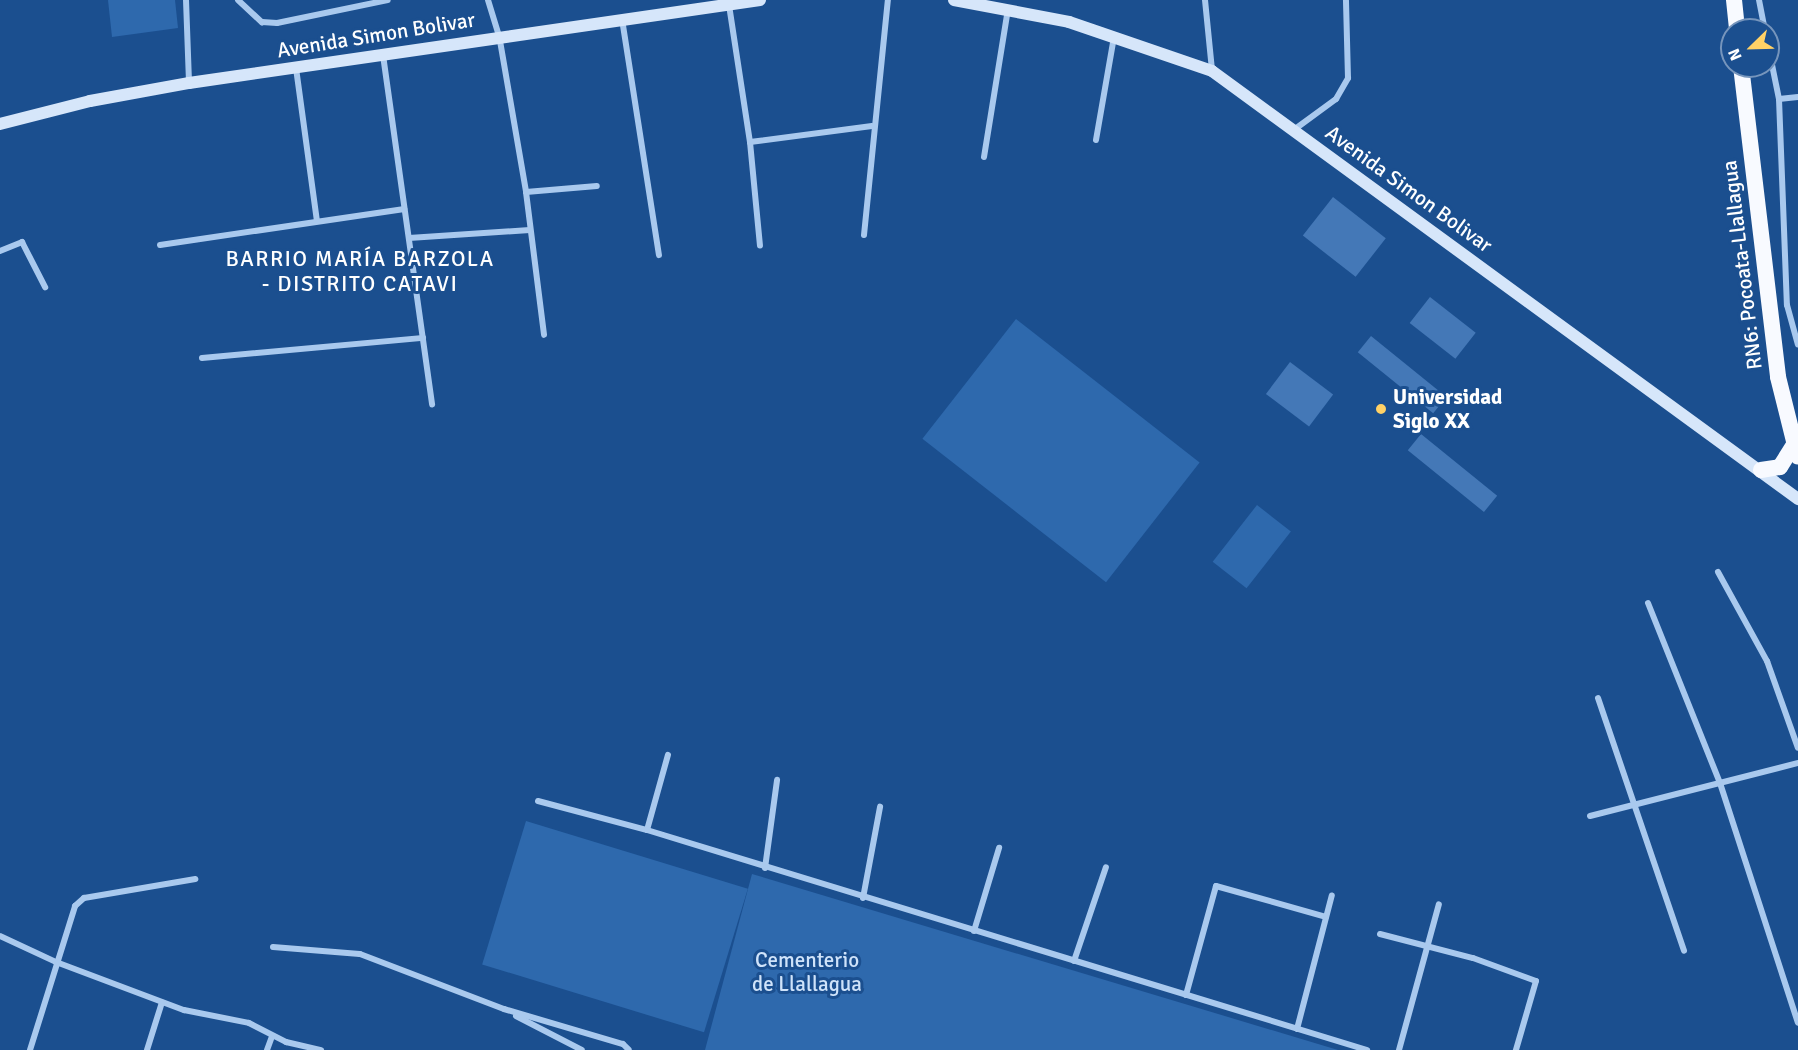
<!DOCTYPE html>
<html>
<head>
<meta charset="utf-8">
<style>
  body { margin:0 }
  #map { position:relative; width:1798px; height:1050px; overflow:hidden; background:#1b4f8f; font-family:Signika,sans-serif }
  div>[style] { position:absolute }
  .green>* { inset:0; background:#2e69ad; transform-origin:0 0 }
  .building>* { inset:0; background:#4478b7; transform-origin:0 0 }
  .minor>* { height:6px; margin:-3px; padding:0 3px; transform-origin:3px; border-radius:3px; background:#a9c9ee }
  .secondary>* { height:12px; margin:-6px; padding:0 6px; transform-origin:6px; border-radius:6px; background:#d6e6fa }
  .trunk>* { height:16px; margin:-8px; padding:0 8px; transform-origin:8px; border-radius:8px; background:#f8faff }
  .dots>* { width:16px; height:16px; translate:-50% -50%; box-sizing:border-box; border:3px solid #1b4f8f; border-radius:50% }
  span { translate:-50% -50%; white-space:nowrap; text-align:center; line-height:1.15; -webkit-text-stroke:6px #1b4f8f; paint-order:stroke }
  .street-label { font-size:21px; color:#fff }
  .poi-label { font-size:21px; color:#fff; font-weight:700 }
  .left { translate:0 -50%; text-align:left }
  .park-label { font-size:21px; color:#cfe3fa }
  .neighbourhood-label { font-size:22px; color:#fff; letter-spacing:1.5px }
  .north { position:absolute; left:1720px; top:18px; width:60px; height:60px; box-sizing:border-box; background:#1b4f8f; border:2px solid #7695bc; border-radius:50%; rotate:247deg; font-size:16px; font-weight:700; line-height:24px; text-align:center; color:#fff }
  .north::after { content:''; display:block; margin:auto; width:21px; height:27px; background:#ffd166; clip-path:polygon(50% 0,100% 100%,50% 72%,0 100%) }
</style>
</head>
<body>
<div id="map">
  <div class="green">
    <i style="clip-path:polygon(108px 0,175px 0,178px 28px,112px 37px)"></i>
    <i style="left:1016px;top:319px;width:233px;height:152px;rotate:38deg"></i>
    <i style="left:1257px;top:505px;width:43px;height:72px;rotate:38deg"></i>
    <i style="left:526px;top:821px;width:232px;height:150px;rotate:17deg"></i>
    <i style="clip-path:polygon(752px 874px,1338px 1050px,705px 1050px)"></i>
  </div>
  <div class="building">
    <i style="left:1333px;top:197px;width:67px;height:49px;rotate:38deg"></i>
    <i style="left:1430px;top:297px;width:58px;height:33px;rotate:38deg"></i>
    <i style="left:1371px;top:336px;width:97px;height:21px;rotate:39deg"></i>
    <i style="left:1290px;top:362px;width:54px;height:40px;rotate:37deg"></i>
    <i style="left:1421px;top:434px;width:98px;height:21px;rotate:39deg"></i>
  </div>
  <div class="minor">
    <i style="left:186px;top:0;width:83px;rotate:87.9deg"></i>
    <i style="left:238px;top:0;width:33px;rotate:43deg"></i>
    <i style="left:262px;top:22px;width:15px;rotate:4deg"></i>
    <i style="left:277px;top:23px;width:113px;rotate:-11.7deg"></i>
    <i style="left:488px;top:0;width:37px;rotate:73deg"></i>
    <i style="left:499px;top:35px;width:159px;rotate:80.2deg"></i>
    <i style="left:526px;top:192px;width:144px;rotate:82.8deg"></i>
    <i style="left:1205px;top:0;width:70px;rotate:84.3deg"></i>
    <i style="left:1759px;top:0;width:31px;rotate:79deg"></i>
    <i style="left:729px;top:5px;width:139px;rotate:81.3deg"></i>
    <i style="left:750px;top:142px;width:104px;rotate:84.5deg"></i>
    <i style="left:622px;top:19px;width:239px;rotate:81.1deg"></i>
    <i style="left:1768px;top:45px;width:55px;rotate:78.5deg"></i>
    <i style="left:1779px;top:99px;width:206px;rotate:87.8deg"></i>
    <i style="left:1787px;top:305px;width:41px;rotate:74.6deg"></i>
    <i style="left:383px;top:55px;width:353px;rotate:82deg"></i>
    <i style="left:296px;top:68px;width:154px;rotate:82.2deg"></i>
    <i style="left:1779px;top:99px;width:19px;rotate:-6deg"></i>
    <i style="left:1295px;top:129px;width:51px;rotate:-36.2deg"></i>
    <i style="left:1336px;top:99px;width:24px;rotate:-60deg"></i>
    <i style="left:1348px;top:78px;width:78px;rotate:-91.5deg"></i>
    <i style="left:1096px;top:140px;width:105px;rotate:-80.1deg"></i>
    <i style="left:750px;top:142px;width:123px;rotate:-7.5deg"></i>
    <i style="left:984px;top:157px;width:150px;rotate:-80.8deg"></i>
    <i style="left:526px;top:192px;width:71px;rotate:-4.8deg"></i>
    <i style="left:864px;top:235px;width:236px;rotate:-84.2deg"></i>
    <i style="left:409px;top:238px;width:121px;rotate:-3.8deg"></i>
    <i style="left:160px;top:245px;width:247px;rotate:-8.4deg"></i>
    <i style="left:0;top:251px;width:24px;rotate:-22deg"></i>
    <i style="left:22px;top:242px;width:51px;rotate:62.9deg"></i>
    <i style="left:202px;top:358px;width:222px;rotate:-5.2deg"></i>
    <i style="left:1718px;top:572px;width:102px;rotate:61.2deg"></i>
    <i style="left:1767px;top:661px;width:92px;rotate:70.4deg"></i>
    <i style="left:1648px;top:603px;width:194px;rotate:68.2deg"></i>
    <i style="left:1720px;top:783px;width:252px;rotate:72deg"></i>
    <i style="left:1598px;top:698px;width:267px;rotate:71.2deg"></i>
    <i style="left:538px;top:801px;width:113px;rotate:14.9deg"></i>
    <i style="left:647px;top:830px;width:753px;rotate:16.99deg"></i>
    <i style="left:1590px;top:816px;width:215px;rotate:-14.3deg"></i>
    <i style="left:647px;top:830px;width:78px;rotate:-74.4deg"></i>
    <i style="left:765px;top:868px;width:89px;rotate:-82.2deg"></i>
    <i style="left:863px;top:898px;width:93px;rotate:-79.4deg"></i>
    <i style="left:974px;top:931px;width:87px;rotate:-73.2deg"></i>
    <i style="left:1380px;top:934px;width:96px;rotate:14.5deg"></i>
    <i style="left:1473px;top:958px;width:67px;rotate:20.1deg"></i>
    <i style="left:1536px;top:981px;width:72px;rotate:106.2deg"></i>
    <i style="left:0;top:936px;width:62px;rotate:24.9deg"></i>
    <i style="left:56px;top:962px;width:137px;rotate:20.6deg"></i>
    <i style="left:184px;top:1010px;width:66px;rotate:11.3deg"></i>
    <i style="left:249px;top:1023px;width:42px;rotate:27.2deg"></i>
    <i style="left:286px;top:1042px;width:36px;rotate:13deg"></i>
    <i style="left:273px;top:947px;width:87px;rotate:4.6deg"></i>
    <i style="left:360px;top:954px;width:154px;rotate:20.9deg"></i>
    <i style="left:504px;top:1009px;width:124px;rotate:16.4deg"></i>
    <i style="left:623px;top:1044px;width:8px;rotate:45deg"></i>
    <i style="left:1074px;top:961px;width:99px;rotate:-71.2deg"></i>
    <i style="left:1186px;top:995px;width:113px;rotate:-74.6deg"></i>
    <i style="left:1216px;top:886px;width:114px;rotate:15.7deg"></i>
    <i style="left:516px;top:1016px;width:74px;rotate:27.3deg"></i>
    <i style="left:1297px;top:1029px;width:138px;rotate:-75.4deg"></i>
    <i style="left:30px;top:1050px;width:151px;rotate:-72.6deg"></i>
    <i style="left:75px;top:906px;width:12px;rotate:-42deg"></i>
    <i style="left:84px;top:898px;width:113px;rotate:-9.7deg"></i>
    <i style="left:147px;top:1050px;width:50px;rotate:-72.6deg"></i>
    <i style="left:267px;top:1050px;width:15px;rotate:-70deg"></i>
    <i style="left:1399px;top:1050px;width:151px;rotate:-74.7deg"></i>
  </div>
  <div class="secondary">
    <i style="left:954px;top:0;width:117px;rotate:10.8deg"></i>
    <i style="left:1069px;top:22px;width:151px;rotate:18.9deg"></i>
    <i style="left:1212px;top:71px;width:726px;rotate:36.14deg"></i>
    <i style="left:0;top:124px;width:93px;rotate:-14.3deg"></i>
    <i style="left:90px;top:101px;width:101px;rotate:-10.3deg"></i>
    <i style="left:189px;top:83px;width:577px;rotate:-8.27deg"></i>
  </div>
  <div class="trunk">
    <i style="left:1734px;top:0;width:30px;rotate:84deg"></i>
    <i style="left:1741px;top:66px;width:313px;rotate:83.2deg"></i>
    <i style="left:1778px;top:377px;width:82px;rotate:76deg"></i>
    <i style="left:1761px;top:470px;width:19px;rotate:-9deg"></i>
    <i style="left:1780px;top:467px;width:26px;rotate:-58deg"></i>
  </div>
  <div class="dots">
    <i style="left:1381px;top:409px;background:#ffd166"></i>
  </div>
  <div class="street-label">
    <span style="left:376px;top:35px;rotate:-9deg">Avenida Simon Bolivar</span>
    <span style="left:1409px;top:189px;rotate:36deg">Avenida Simon Bolivar</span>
    <span style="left:1742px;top:265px;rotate:-97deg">RN6: Pocoata-Llallagua</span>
  </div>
  <div class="poi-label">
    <span class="left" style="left:1393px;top:409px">Universidad<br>Siglo XX</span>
  </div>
  <div class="park-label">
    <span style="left:807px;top:972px">Cementerio<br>de Llallagua</span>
  </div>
  <div class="neighbourhood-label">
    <span style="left:360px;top:271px">BARRIO MARÍA BARZOLA<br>- DISTRITO CATAVI</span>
  </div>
  <div class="north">N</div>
</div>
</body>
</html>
